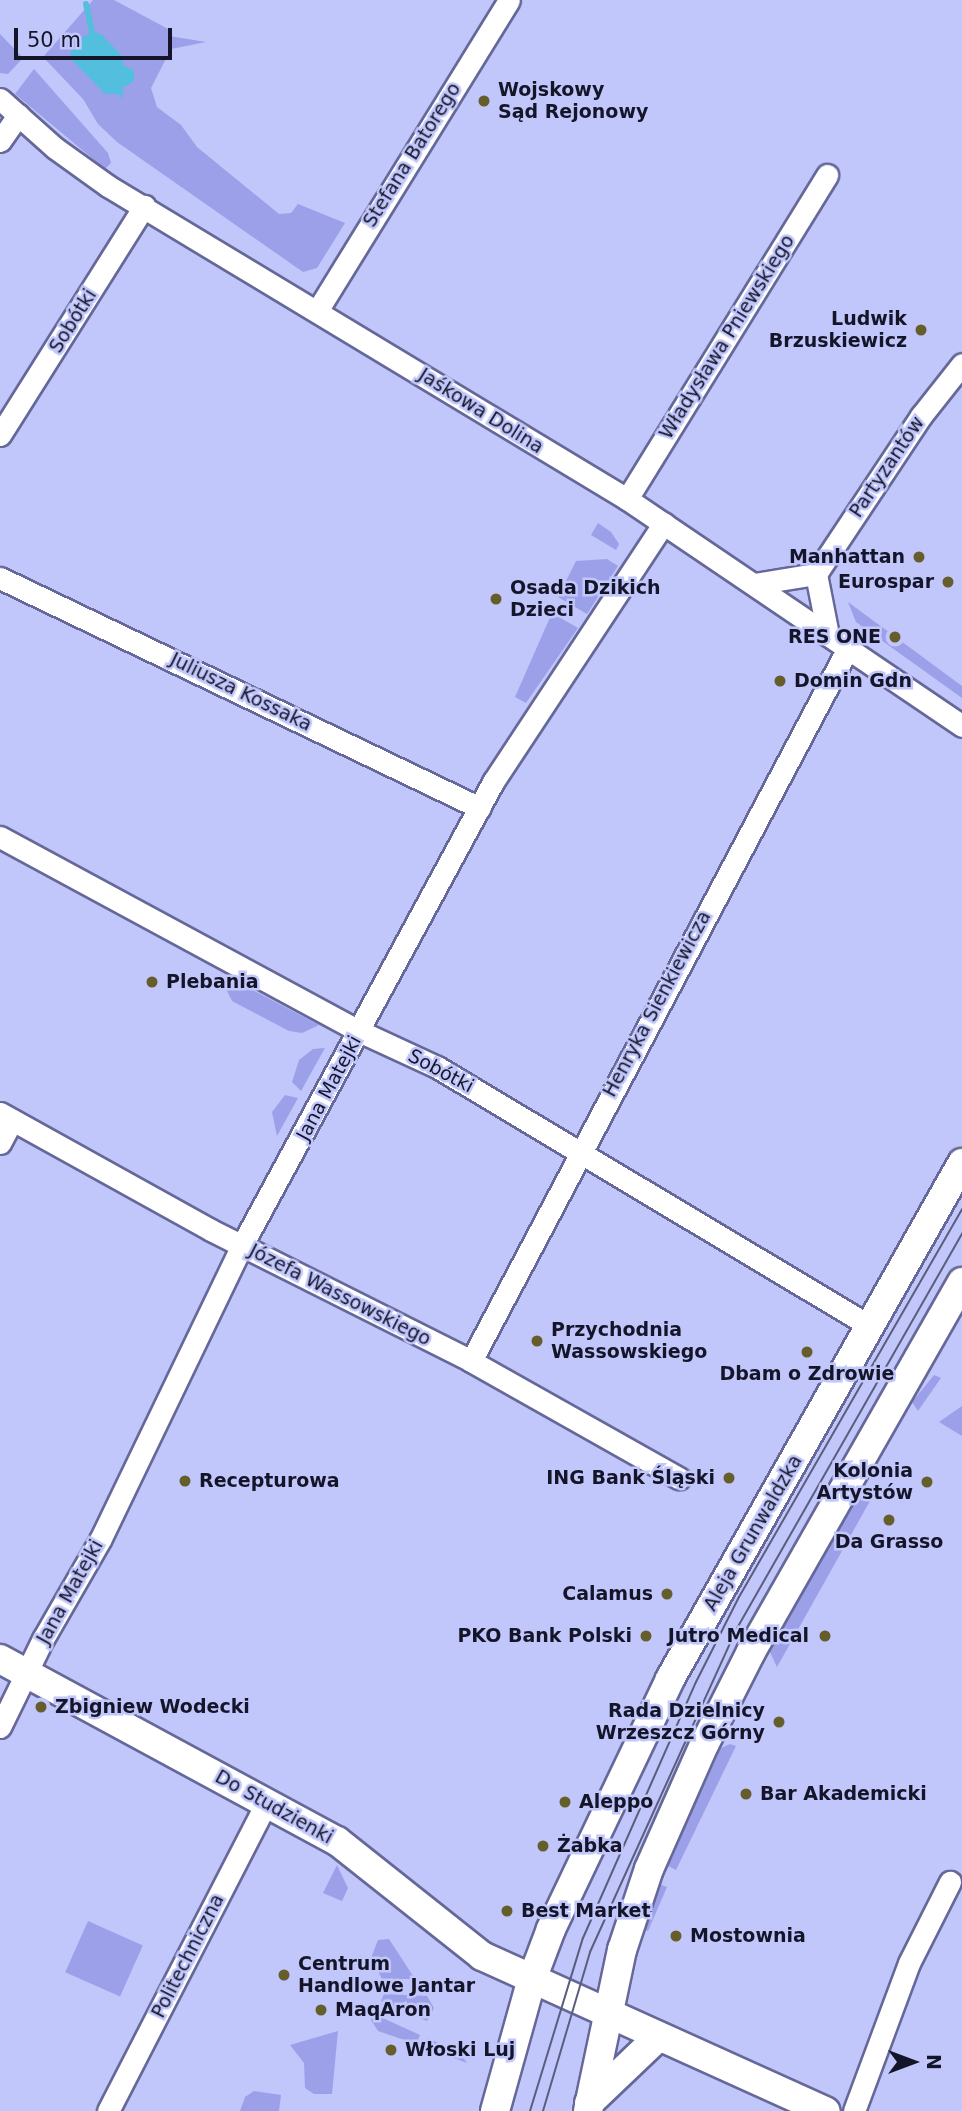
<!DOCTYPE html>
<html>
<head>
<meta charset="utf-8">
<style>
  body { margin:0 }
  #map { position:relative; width:962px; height:2111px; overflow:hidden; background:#c1c6fb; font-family:"DejaVu Sans",sans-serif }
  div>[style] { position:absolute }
  .green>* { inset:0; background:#9ca0e9; transform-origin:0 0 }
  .water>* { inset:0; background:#54bede }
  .stream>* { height:6px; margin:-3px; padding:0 3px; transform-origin:3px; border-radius:3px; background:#54bede }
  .roads { filter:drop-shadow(2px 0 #656898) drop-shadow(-2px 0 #656898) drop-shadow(0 2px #656898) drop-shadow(0 -2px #656898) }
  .minor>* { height:21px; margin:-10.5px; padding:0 10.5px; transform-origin:10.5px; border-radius:10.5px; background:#fff }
  .major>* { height:28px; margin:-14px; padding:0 14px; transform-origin:14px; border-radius:14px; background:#fff }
  .tram>* { height:2px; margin:-1px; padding:0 1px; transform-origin:1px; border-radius:1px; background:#5b5d7e }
  .dots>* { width:19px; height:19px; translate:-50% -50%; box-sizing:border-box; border:4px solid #c1c6fb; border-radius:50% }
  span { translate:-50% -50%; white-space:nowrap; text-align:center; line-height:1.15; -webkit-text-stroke:5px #c1c6fb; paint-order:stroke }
  .poi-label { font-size:19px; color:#141528; font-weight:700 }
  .left { translate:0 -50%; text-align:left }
  .right { translate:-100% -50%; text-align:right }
  .street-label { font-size:19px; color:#141528 }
  .north { position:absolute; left:878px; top:2027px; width:70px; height:70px; -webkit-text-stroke:5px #c1c6fb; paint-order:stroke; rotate:90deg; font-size:19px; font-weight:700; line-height:28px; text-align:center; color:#141528 }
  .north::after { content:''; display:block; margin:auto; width:24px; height:32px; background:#141528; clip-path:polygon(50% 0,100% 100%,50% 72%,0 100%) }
  .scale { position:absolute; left:14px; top:28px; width:158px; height:32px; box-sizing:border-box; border:4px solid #141528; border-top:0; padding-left:9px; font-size:21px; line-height:24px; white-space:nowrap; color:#141528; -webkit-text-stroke:5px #c1c6fb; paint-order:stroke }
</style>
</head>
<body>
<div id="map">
  <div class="green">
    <i style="clip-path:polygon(93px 0,114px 0,170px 30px,169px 36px,206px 42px,171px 49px,151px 88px,157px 107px,181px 125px,197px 147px,279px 214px,291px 213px,298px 204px,345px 223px,317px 268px,303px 272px,117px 142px,98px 124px,83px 99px,43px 57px)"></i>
    <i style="clip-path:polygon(0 34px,23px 58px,8px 74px,0 73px)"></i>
    <i style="clip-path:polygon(34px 69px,108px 153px,111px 163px,105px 169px,15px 94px)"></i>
    <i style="clip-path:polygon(598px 523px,611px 532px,619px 544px,616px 550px,591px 535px)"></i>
    <i style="clip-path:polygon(607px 559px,618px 566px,587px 614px,558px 597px,576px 561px)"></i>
    <i style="clip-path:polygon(848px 602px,962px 686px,962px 698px,856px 622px)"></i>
    <i style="clip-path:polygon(552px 613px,578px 628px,526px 703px,515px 697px)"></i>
    <i style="clip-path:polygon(230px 978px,319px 1025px,302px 1033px,289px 1031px,232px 1001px,227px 991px)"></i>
    <i style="clip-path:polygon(325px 1048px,301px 1091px,292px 1082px,299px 1060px,313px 1049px)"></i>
    <i style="clip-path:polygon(285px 1095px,298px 1098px,277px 1136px,272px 1112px)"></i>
    <i style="clip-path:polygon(934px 1375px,941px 1378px,918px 1411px,912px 1402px)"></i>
    <i style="clip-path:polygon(962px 1406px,962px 1436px,939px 1422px)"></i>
    <i style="clip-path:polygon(860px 1490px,875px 1492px,777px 1667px,769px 1650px)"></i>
    <i style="clip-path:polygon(730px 1744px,736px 1746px,676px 1870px,666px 1865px,721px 1748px)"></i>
    <i style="clip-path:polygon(337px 1865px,348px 1888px,342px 1901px,323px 1893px)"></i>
    <i style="clip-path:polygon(659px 1884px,667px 1887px,648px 1931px,643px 1930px)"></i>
    <i style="left:88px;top:1921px;width:60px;height:56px;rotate:24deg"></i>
    <i style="clip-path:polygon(389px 1939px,415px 1979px,382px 1979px,371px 1958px,378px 1940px)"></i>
    <i style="clip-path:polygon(384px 1994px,427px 1996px,434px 2008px,427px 2021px,381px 2001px)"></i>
    <i style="clip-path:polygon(374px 2014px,420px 2035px,416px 2044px,378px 2031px,371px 2020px)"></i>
    <i style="clip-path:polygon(338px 2031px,332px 2094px,314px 2094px,305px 2088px,304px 2063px,290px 2045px)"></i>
    <i style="clip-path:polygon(427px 2038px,459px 2052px,467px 2063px,423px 2046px)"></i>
    <i style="clip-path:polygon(254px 2091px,281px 2095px,279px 2111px,240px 2111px,245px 2097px)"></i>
  </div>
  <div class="water">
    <i style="clip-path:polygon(92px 32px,101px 34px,121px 55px,124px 66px,134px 70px,134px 81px,123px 88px,122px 100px,118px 94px,105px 94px,70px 58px,72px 43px)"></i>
  </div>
  <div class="stream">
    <i style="left:86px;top:4px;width:29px;rotate:78deg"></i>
  </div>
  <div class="roads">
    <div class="minor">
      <i style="left:0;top:99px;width:74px;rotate:41.7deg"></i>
      <i style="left:55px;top:148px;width:65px;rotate:35.6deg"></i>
      <i style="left:108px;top:186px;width:606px;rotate:31.09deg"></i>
      <i style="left:627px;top:499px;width:405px;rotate:34.1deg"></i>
      <i style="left:0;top:141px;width:32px;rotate:-55deg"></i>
      <i style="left:317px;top:311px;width:365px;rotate:-58.3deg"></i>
      <i style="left:0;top:435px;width:271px;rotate:-57.8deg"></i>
      <i style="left:627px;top:499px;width:381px;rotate:-58.3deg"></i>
      <i style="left:0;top:578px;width:532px;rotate:25.6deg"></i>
      <i style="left:754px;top:584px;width:63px;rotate:-9.2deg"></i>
      <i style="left:828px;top:635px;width:62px;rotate:-101.1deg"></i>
      <i style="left:816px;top:574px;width:190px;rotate:-56.4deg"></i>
      <i style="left:921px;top:416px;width:66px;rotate:-51.7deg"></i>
      <i style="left:0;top:837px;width:408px;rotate:28.4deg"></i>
      <i style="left:359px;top:1031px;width:86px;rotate:24.8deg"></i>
      <i style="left:437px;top:1067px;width:505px;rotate:30.89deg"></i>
      <i style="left:0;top:1113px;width:241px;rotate:29deg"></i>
      <i style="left:211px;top:1230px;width:291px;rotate:26.7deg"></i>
      <i style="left:471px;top:1361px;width:239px;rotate:29.4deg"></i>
      <i style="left:0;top:1143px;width:26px;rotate:-62deg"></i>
      <i style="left:471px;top:1361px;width:807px;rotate:-62.13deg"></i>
      <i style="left:0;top:1727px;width:98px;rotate:-64deg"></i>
      <i style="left:43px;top:1639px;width:116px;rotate:-60.1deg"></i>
      <i style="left:101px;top:1538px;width:325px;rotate:-64.3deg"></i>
      <i style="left:242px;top:1245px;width:527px;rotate:-61.54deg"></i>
      <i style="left:493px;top:782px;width:310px;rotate:-56.6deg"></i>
      <i style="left:108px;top:2111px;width:348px;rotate:-62.8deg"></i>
      <i style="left:854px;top:2111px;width:158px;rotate:-69.6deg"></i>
      <i style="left:909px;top:1963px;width:91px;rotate:-63.2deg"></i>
    </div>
    <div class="major">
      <i style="left:0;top:1659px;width:383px;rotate:28.4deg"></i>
      <i style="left:337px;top:1841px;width:185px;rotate:38.4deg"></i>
      <i style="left:482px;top:1956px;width:377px;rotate:24.3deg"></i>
      <i style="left:589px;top:2103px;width:94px;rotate:-43.7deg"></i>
      <i style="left:495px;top:2111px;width:134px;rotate:-74.4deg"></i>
      <i style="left:531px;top:1982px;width:57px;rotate:-69.3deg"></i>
      <i style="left:551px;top:1929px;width:277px;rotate:-64.5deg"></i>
      <i style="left:670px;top:1679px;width:593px;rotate:-60.49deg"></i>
      <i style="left:588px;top:2111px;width:165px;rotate:-78.1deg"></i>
      <i style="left:622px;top:1950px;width:85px;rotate:-71.6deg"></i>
      <i style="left:649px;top:1869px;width:136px;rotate:-66.1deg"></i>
      <i style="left:704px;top:1745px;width:104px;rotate:-63.2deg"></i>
      <i style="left:751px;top:1652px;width:426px;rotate:-60.3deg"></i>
    </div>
  </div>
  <div class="tram">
    <i style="left:530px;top:2111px;width:181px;rotate:-73deg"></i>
    <i style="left:583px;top:1938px;width:280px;rotate:-66.2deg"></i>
    <i style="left:696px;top:1682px;width:95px;rotate:-63.2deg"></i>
    <i style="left:739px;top:1597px;width:448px;rotate:-60.1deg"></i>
    <i style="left:543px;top:2111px;width:166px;rotate:-73.5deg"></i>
    <i style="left:590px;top:1952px;width:354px;rotate:-65.6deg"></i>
    <i style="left:736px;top:1630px;width:457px;rotate:-60.3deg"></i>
  </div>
  <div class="dots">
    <i style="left:484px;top:101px;background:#655d2a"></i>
    <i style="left:921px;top:330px;background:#655d2a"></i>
    <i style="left:919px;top:557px;background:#655d2a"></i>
    <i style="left:948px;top:582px;background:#655d2a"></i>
    <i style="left:496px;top:599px;background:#655d2a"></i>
    <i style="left:895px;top:637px;background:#655d2a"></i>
    <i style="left:780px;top:681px;background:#655d2a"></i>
    <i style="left:152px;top:982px;background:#655d2a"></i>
    <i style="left:537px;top:1341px;background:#655d2a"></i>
    <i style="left:807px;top:1352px;background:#655d2a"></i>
    <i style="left:729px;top:1478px;background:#655d2a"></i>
    <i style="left:185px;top:1481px;background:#655d2a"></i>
    <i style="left:927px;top:1482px;background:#655d2a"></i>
    <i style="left:889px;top:1520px;background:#655d2a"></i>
    <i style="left:667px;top:1594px;background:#655d2a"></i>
    <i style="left:646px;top:1636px;background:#655d2a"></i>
    <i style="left:825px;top:1636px;background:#655d2a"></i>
    <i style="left:41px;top:1707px;background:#655d2a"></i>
    <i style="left:779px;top:1722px;background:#655d2a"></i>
    <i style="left:746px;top:1794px;background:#655d2a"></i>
    <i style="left:565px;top:1802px;background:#655d2a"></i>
    <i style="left:543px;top:1846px;background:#655d2a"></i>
    <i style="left:507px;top:1911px;background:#655d2a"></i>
    <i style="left:676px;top:1936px;background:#655d2a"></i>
    <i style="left:284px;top:1975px;background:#655d2a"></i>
    <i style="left:321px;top:2010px;background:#655d2a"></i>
    <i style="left:391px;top:2050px;background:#655d2a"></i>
  </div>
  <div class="poi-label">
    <span class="left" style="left:498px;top:101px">Wojskowy<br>Sąd Rejonowy</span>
    <span class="right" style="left:907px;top:330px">Ludwik<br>Brzuskiewicz</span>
    <span class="right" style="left:905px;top:557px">Manhattan</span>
    <span class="right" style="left:934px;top:582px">Eurospar</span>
    <span class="left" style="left:510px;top:599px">Osada Dzikich<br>Dzieci</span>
    <span class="right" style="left:881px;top:637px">RES ONE</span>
    <span class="left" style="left:794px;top:681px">Domin Gdn</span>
    <span class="left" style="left:166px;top:982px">Plebania</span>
    <span class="left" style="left:551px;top:1341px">Przychodnia<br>Wassowskiego</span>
    <span style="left:807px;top:1374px">Dbam o Zdrowie</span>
    <span class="right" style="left:913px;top:1482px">Kolonia<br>Artystów</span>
    <span class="right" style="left:715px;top:1478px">ING Bank Śląski</span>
    <span class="left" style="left:199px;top:1481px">Recepturowa</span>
    <span style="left:889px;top:1542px">Da Grasso</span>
    <span class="right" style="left:653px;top:1594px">Calamus</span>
    <span class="right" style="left:632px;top:1636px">PKO Bank Polski</span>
    <span class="right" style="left:809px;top:1636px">Jutro Medical</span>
    <span class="left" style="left:55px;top:1707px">Zbigniew Wodecki</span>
    <span class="right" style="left:765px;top:1722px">Rada Dzielnicy<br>Wrzeszcz Górny</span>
    <span class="left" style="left:760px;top:1794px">Bar Akademicki</span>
    <span class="left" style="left:579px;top:1802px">Aleppo</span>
    <span class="left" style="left:557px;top:1846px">Żabka</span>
    <span class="left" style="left:521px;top:1911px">Best Market</span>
    <span class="left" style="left:690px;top:1936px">Mostownia</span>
    <span class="left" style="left:298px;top:1975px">Centrum<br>Handlowe Jantar</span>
    <span class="left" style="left:335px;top:2010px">MaqAron</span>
    <span class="left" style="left:405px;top:2050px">Włoski Luj</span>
  </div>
  <div class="street-label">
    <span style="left:412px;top:155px;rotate:-58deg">Stefana Batorego</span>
    <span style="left:73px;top:321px;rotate:-58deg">Sobótki</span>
    <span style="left:727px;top:337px;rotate:-58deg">Władysława Pniewskiego</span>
    <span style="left:481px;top:411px;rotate:32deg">Jaśkowa Dolina</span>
    <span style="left:887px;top:467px;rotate:-56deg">Partyzantów</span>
    <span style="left:241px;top:692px;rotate:26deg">Juliusza Kossaka</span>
    <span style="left:657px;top:1004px;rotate:-62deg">Henryka Sienkiewicza</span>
    <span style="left:441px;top:1071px;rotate:28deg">Sobótki</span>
    <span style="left:329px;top:1088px;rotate:-62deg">Jana Matejki</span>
    <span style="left:340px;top:1295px;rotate:27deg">Józefa Wassowskiego</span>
    <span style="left:753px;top:1533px;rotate:-60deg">Aleja Grunwaldzka</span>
    <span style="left:70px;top:1592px;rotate:-61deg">Jana Matejki</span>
    <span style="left:274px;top:1807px;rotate:29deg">Do Studzienki</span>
    <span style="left:188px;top:1956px;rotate:-63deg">Politechniczna</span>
  </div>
  <div class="north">N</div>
  <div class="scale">50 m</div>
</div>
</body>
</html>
